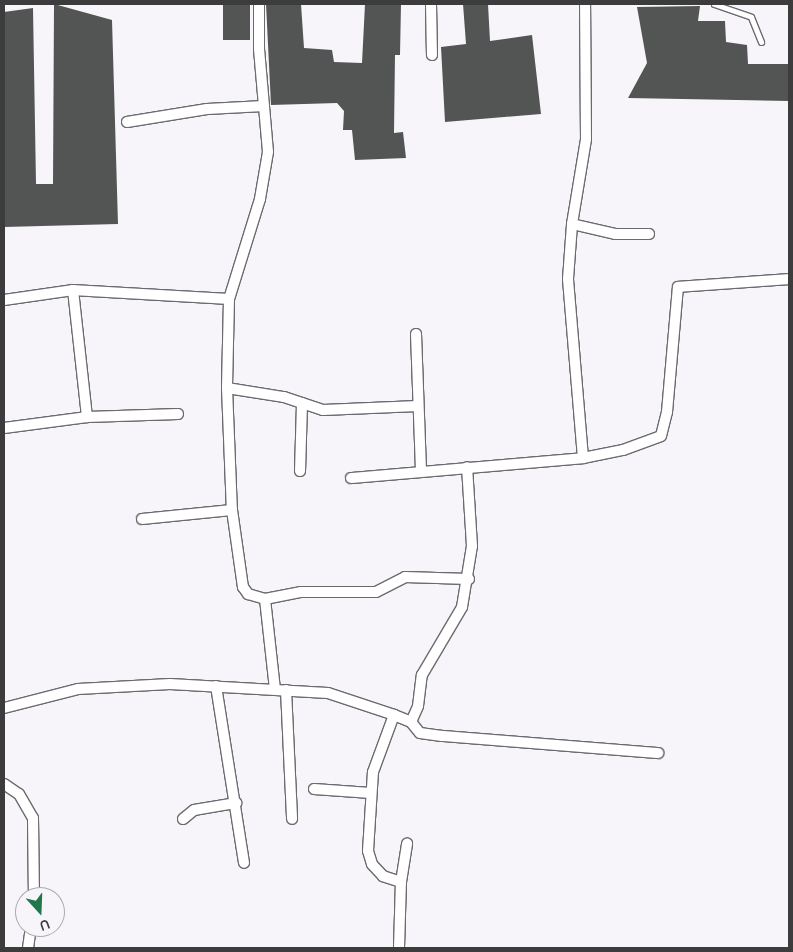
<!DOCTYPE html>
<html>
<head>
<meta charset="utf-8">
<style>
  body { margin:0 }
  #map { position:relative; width:793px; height:952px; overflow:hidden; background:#f7f5f9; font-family:Quicksand,sans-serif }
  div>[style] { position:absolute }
  .building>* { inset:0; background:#525553; transform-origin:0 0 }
  .roads { filter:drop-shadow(1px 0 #6c6a6e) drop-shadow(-1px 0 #6c6a6e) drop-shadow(0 1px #6c6a6e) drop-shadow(0 -1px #6c6a6e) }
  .lane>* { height:5px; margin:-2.5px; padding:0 2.5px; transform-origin:2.5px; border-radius:2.5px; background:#fff }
  .street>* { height:10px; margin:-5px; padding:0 5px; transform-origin:5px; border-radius:5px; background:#fff }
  span { translate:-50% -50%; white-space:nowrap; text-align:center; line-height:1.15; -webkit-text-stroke:5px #f7f5f9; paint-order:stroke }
  .frame { position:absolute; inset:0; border:5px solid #3c3c3d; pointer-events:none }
  .north { position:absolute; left:15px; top:887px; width:50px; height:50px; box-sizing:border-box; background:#f7f5f9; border:1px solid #acabae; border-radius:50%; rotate:160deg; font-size:14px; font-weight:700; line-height:20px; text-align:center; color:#3c3c3d }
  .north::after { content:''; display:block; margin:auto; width:18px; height:22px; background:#22774a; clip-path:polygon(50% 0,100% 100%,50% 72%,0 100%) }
</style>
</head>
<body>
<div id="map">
  <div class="building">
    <i style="clip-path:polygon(54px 4px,112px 20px,118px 224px,4px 227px,4px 12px,33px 8px,36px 184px,53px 184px)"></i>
    <i style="left:223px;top:4px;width:27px;height:36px"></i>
    <i style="clip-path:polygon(266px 4px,301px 4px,304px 48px,332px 50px,334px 62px,362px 63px,365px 4px,401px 4px,400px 55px,395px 55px,394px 133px,403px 132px,406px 158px,355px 160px,352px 130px,343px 130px,344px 111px,337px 103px,271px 105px)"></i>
    <i style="clip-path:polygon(463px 4px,488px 4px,490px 41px,532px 35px,541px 114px,445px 122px,441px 47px,466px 44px)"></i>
    <i style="clip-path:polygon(700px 6px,698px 21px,725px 21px,726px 42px,747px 45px,748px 64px,789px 64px,789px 101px,628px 98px,647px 63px,637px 7px)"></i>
  </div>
  <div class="roads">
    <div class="lane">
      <i style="left:714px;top:4px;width:39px;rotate:19deg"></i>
      <i style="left:751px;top:17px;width:27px;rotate:68deg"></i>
    </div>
    <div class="street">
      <i style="left:259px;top:4px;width:45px;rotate:90deg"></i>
      <i style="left:259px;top:49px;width:103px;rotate:85deg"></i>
      <i style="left:268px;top:152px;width:48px;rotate:99.7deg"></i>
      <i style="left:260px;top:199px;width:105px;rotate:107.2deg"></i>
      <i style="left:229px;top:299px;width:89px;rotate:91.3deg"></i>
      <i style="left:227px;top:388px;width:122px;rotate:87.7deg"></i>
      <i style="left:232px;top:510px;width:78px;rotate:81.9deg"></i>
      <i style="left:243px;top:587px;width:9px;rotate:54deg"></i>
      <i style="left:248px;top:594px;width:18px;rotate:16deg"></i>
      <i style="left:265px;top:599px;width:91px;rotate:83.7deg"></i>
      <i style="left:431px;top:4px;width:51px;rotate:88.9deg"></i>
      <i style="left:127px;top:122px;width:81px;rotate:-9.2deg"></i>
      <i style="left:207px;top:109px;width:57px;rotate:-3deg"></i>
      <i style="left:572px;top:224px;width:44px;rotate:13.1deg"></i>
      <i style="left:615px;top:234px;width:34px"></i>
      <i style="left:73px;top:290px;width:128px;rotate:83.7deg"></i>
      <i style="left:4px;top:300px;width:70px;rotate:-8.2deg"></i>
      <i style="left:73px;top:290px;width:156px;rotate:3.3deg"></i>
      <i style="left:416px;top:334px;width:137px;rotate:87.9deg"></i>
      <i style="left:227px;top:388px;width:58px;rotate:9deg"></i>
      <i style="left:284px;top:397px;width:41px;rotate:18.4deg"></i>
      <i style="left:323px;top:410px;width:95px;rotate:-2.4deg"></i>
      <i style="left:4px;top:428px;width:84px;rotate:-7.5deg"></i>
      <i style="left:87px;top:417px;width:91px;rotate:-1.9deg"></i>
      <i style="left:583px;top:458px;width:41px;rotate:-11.3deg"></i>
      <i style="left:623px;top:450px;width:40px;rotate:-20.2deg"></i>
      <i style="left:661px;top:436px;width:25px;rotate:-76deg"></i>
      <i style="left:667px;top:412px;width:125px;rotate:-85deg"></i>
      <i style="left:678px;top:287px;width:111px;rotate:-4.1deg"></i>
      <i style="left:300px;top:471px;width:68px;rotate:-88.3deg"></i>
      <i style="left:351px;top:478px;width:233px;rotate:-4.9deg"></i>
      <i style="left:583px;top:458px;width:180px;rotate:-94.8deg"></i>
      <i style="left:568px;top:279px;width:55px;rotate:-85.8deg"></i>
      <i style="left:572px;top:224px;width:86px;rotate:-80.6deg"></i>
      <i style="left:586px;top:139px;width:135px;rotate:-90.4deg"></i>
      <i style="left:142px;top:519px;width:90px;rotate:-5.7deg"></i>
      <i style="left:265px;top:599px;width:37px;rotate:-11deg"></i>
      <i style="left:301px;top:592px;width:75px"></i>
      <i style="left:376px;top:592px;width:33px;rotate:-27deg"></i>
      <i style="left:405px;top:577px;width:64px;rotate:1.8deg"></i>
      <i style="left:216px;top:686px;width:179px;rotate:81deg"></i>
      <i style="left:286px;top:690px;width:129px;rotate:87.3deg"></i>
      <i style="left:4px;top:708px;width:76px;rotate:-14.4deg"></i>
      <i style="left:78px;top:689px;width:92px;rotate:-3.1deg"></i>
      <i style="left:170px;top:684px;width:158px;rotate:3.3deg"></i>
      <i style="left:328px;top:693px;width:70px;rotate:18.4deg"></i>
      <i style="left:411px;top:722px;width:14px;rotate:51deg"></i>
      <i style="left:420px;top:733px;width:22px;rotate:8deg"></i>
      <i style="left:442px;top:736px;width:217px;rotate:4.5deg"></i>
      <i style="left:4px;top:784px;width:18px;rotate:34deg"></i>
      <i style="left:19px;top:794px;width:28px;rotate:60deg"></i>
      <i style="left:33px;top:818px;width:79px;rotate:89.3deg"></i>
      <i style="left:314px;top:789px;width:57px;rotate:4deg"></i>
      <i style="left:183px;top:819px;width:14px;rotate:-39deg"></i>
      <i style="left:194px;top:810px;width:43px;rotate:-9.5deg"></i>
      <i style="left:401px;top:882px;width:19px;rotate:-162deg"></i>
      <i style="left:383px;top:876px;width:16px;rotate:-133deg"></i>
      <i style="left:372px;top:864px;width:14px;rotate:-107deg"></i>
      <i style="left:368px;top:851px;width:79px;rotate:-86.4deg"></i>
      <i style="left:373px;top:772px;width:61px;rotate:-69.8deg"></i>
      <i style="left:394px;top:715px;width:18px;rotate:22deg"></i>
      <i style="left:411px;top:722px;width:17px;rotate:-66deg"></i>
      <i style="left:418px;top:706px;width:31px;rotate:-83deg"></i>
      <i style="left:422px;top:675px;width:79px;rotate:-59.5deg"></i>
      <i style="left:462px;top:607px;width:62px;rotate:-80.7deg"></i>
      <i style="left:472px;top:546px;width:79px;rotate:-93.6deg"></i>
      <i style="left:28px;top:948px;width:21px;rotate:-82deg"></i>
      <i style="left:399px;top:948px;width:66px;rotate:-88.3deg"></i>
      <i style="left:401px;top:882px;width:39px;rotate:-81deg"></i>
    </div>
  </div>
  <div class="frame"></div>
  <div class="north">U</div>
</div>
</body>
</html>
